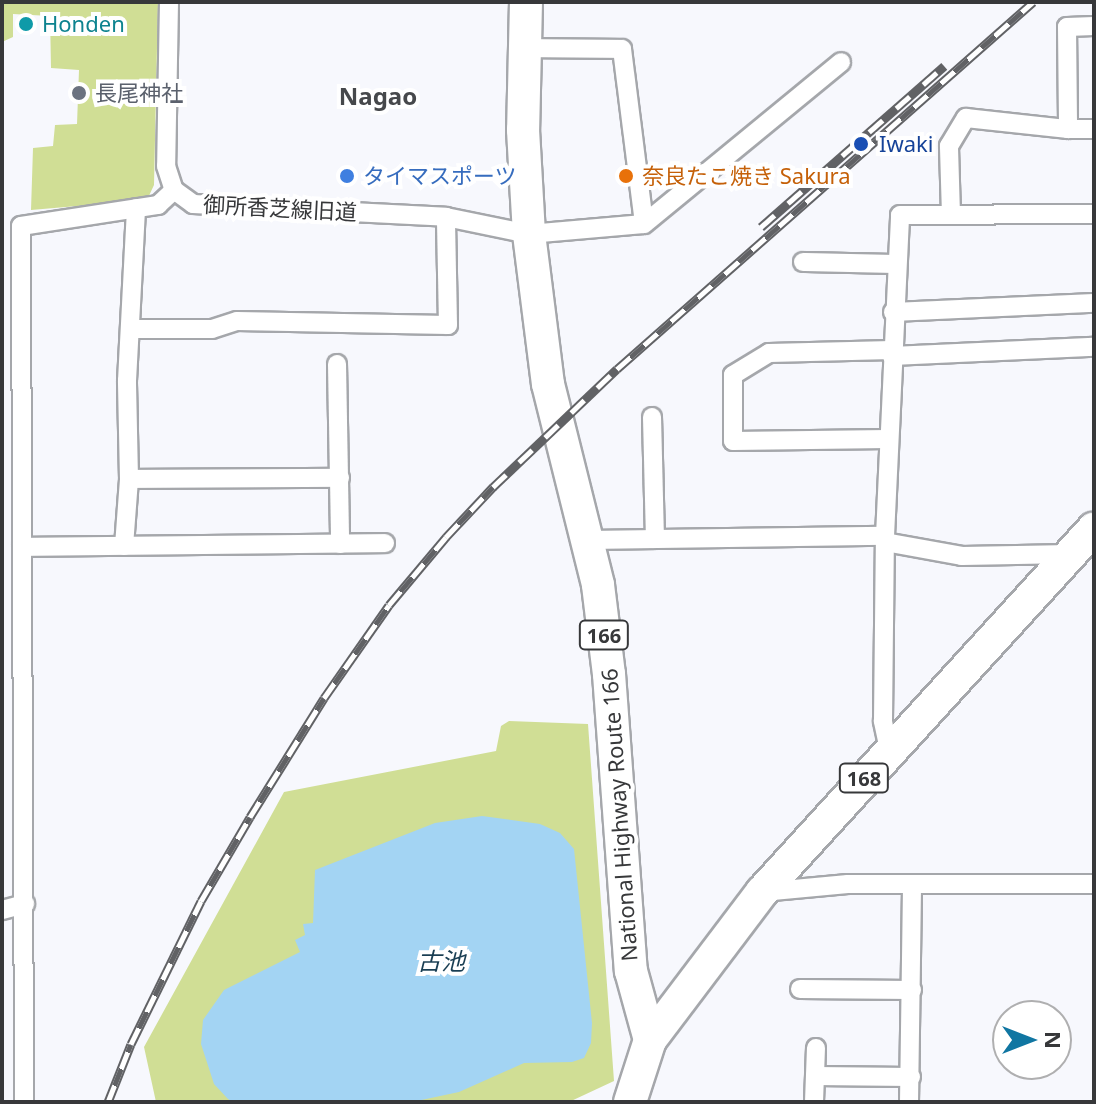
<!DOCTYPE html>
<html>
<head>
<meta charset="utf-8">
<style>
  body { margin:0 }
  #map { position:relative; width:1096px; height:1104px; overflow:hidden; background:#f7f8fd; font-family:"Noto Sans","Noto Sans JP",sans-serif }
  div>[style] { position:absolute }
  .green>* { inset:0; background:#d0de95 }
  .water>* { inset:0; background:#a3d4f3 }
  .roads { filter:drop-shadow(2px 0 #a5a7ab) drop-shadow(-2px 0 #a5a7ab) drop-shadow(0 2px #a5a7ab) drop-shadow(0 -2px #a5a7ab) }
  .street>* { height:18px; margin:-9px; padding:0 9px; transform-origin:9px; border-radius:9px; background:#fff }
  .highway>* { height:32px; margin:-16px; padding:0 16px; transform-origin:16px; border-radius:16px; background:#fff }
  .rail>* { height:9px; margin-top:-4.5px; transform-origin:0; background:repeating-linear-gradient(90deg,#fff 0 18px,#616265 0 36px); box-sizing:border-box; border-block:2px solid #616265 }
  .dots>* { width:22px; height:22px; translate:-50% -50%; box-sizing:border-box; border:4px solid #fff; border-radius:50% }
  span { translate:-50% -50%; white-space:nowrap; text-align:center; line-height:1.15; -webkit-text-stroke:8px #fff; paint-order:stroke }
  .shield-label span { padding:2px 6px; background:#fff; border:2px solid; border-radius:6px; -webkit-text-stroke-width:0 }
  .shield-label { font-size:20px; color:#37383a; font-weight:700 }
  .culture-label { font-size:22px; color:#0d838f }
  .left { translate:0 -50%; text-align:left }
  .worship-label { font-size:22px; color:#5b616d }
  .transit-label { font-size:22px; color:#164399 }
  .shop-label { font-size:22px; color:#366cbe }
  .food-label { font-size:22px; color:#c56008 }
  .street-label { font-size:22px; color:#37383a }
  .neighbourhood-label { font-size:24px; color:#46484b; font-weight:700 }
  .water-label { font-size:24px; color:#193e53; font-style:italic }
  .frame { position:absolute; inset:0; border:4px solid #37383a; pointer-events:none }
  .north { position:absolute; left:992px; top:1000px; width:80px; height:80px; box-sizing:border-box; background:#fff; border:2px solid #afafb0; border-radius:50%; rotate:90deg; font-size:22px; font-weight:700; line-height:32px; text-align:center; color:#37383a }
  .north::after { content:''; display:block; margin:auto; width:28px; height:36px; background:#1076a2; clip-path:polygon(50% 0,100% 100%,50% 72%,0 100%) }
</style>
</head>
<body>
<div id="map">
  <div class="green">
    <i style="clip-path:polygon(2px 2px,158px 2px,154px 185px,147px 200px,31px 210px,33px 148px,53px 146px,55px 125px,77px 124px,79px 70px,51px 68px,50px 16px,13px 14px,13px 37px,2px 42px)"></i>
    <i style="clip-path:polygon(509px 721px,588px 724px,614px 1081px,569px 1102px,156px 1102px,144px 1047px,284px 792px,496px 751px,501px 726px)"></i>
  </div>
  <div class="water">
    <i style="clip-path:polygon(482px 816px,540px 824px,560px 833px,574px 849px,592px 1023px,591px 1043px,584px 1058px,572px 1062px,524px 1063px,459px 1092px,412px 1102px,233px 1102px,228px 1099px,214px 1084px,201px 1044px,203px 1020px,224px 990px,300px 952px,295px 940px,305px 935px,303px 924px,313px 923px,315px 870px,435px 823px)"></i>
  </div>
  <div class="roads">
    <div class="street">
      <i style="left:169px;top:2px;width:164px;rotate:91deg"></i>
      <i style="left:166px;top:166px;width:25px;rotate:72deg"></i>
      <i style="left:174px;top:190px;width:24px;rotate:36deg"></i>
      <i style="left:193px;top:204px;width:253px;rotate:2.9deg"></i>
      <i style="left:446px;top:217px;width:85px;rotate:11.6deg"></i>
      <i style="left:529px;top:234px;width:115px;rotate:-5deg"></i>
      <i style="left:644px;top:224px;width:255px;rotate:-39.4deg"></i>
      <i style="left:1094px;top:26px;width:27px;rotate:178deg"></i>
      <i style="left:1067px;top:27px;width:102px;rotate:89.4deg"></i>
      <i style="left:1068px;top:129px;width:26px"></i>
      <i style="left:525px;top:48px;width:97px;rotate:0.6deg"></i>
      <i style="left:622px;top:49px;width:176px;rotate:82.8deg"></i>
      <i style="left:951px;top:215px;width:69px;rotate:-91.7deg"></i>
      <i style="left:949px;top:146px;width:33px;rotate:-59deg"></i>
      <i style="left:966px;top:118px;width:103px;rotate:6.2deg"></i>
      <i style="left:803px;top:262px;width:94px;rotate:1.2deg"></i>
      <i style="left:893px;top:312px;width:201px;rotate:-2.6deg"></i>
      <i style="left:131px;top:329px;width:81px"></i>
      <i style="left:212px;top:329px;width:26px;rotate:-18deg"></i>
      <i style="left:237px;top:321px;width:211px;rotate:1.1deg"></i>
      <i style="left:448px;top:325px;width:108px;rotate:-91.1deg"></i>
      <i style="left:892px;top:356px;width:202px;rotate:-2.6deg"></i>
      <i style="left:337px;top:364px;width:180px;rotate:89deg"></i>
      <i style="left:652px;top:417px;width:122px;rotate:88.6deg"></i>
      <i style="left:888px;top:439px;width:155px;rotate:179.3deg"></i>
      <i style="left:733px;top:441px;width:66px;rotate:-90deg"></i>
      <i style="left:733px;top:375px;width:42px;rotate:-31.4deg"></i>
      <i style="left:769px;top:353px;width:123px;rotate:-1.4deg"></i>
      <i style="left:129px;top:479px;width:211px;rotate:-0.3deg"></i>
      <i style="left:588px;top:540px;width:297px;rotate:-0.8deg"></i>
      <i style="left:885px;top:542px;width:78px;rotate:10.3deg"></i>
      <i style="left:962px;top:556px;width:109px;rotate:-1.1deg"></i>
      <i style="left:124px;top:546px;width:67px;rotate:-85.7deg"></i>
      <i style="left:129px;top:479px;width:98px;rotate:-91.2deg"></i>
      <i style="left:127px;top:381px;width:173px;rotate:-87deg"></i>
      <i style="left:22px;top:547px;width:363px;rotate:-0.6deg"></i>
      <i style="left:889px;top:750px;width:30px;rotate:-102deg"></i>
      <i style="left:883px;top:721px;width:185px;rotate:-89.4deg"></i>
      <i style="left:885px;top:536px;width:321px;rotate:-87.3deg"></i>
      <i style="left:900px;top:215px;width:194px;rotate:-0.3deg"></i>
      <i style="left:762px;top:892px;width:86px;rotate:-5.3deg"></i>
      <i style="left:848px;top:884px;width:246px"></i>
      <i style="left:2px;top:910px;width:24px;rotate:-15deg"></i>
      <i style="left:800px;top:989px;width:112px;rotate:0.5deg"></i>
      <i style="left:815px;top:1076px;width:96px;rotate:0.6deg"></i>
      <i style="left:24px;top:1102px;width:876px;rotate:-90.2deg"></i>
      <i style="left:21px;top:226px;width:139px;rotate:-8.7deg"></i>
      <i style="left:158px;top:205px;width:22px;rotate:-43deg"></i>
      <i style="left:814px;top:1102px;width:54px;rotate:-87.9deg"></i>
      <i style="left:909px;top:1102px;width:216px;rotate:-89.2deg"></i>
    </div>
    <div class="highway">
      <i style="left:526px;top:2px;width:128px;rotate:91.3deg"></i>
      <i style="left:523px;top:130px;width:104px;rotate:86.7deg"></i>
      <i style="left:529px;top:234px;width:151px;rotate:82.8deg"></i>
      <i style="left:548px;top:384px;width:207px;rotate:76deg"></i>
      <i style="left:598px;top:585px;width:90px;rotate:83deg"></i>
      <i style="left:609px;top:674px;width:298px;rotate:85.8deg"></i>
      <i style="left:631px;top:971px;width:72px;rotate:74.6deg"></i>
      <i style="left:650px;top:1040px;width:65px;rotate:107.9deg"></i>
      <i style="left:650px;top:1040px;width:186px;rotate:-52.9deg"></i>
      <i style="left:762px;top:892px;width:492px;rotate:-47.6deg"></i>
    </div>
  </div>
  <div class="rail">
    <i style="left:761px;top:227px;width:244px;rotate:-41.3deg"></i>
    <i style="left:108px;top:1102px;width:62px;rotate:-68.4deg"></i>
    <i style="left:131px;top:1044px;width:159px;rotate:-63.9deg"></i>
    <i style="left:201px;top:901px;width:97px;rotate:-59.7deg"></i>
    <i style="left:250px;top:817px;width:140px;rotate:-58.1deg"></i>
    <i style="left:324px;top:698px;width:113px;rotate:-55deg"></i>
    <i style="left:389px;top:605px;width:89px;rotate:-50deg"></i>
    <i style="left:446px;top:537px;width:69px;rotate:-46.8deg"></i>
    <i style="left:493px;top:487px;width:171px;rotate:-43.6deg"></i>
    <i style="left:617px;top:369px;width:555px;rotate:-41.42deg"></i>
  </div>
  <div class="dots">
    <i style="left:26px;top:24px;background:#0f9aa8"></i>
    <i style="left:79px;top:93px;background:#6b7280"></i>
    <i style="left:861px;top:144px;background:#1a4fb4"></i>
    <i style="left:347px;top:176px;background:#3f7fe0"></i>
    <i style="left:626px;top:176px;background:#e8710a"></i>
  </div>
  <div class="shield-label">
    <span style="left:604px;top:635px">166</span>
    <span style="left:864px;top:778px">168</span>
  </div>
  <div class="culture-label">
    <span class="left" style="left:42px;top:24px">Honden</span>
  </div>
  <div class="worship-label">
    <span class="left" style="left:95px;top:93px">長尾神社</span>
  </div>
  <div class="transit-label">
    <span class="left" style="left:879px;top:144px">Iwaki</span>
  </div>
  <div class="shop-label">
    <span class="left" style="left:363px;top:176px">タイマスポーツ</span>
  </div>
  <div class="food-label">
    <span class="left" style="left:642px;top:176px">奈良たこ焼き Sakura</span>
  </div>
  <div class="street-label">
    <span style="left:280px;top:208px;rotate:3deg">御所香芝線旧道</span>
    <span style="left:619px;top:815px;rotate:-94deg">National Highway Route 166</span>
  </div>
  <div class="neighbourhood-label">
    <span style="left:378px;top:96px">Nagao</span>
  </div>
  <div class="water-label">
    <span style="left:441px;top:961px">古池</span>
  </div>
  <div class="frame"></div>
  <div class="north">N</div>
</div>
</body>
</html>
